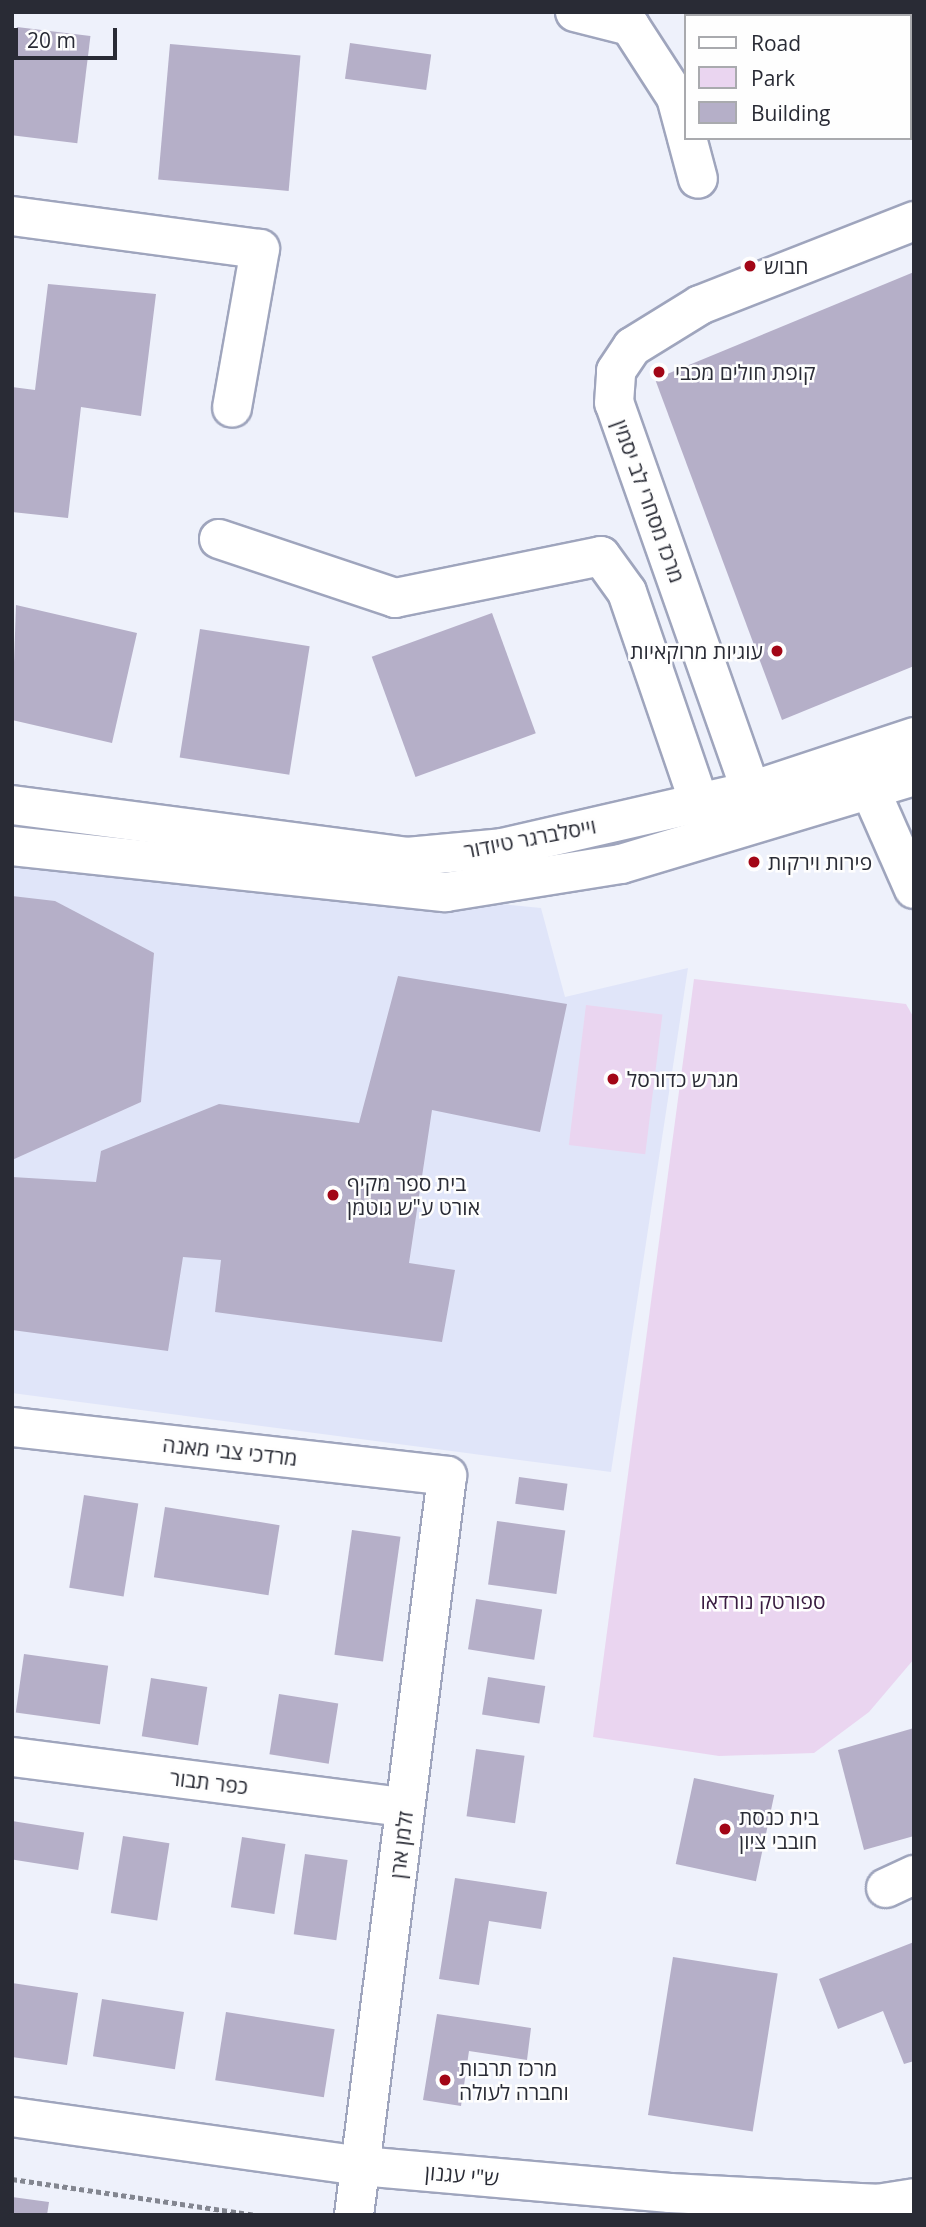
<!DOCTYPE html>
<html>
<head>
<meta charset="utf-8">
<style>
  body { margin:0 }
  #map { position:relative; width:926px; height:2227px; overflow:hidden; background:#eef1fb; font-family:"Open Sans","Noto Sans Hebrew",sans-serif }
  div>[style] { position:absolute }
  .built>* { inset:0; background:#e0e5f9 }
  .green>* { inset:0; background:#ead5f0; transform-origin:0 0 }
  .building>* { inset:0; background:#b5afc8; transform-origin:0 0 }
  .path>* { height:4.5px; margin-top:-2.25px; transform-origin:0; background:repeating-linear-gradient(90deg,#838690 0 5px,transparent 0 8.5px) }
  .roads { filter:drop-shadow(2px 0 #9fa5bd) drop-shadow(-2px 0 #9fa5bd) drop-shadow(0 2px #9fa5bd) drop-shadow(0 -2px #9fa5bd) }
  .minor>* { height:38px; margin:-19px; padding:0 19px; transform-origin:19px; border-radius:19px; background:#fff }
  .dots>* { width:19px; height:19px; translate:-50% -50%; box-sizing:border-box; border:4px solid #fefefe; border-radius:50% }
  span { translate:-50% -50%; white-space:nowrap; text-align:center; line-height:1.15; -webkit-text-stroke:5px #fefefe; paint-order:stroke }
  .poi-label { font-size:21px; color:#292b35 }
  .left { translate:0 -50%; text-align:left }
  .right { translate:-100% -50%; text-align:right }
  .street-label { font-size:21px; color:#292b35 }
  .park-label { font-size:21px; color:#391b41 }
  .frame { position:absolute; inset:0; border:14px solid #292b35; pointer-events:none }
  .legend { position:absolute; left:684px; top:14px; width:228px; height:126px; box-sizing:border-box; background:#fefefe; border:2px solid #a9aaae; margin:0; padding:9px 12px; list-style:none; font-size:21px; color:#292b35 }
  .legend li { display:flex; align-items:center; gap:14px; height:35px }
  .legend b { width:35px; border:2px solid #a9aaae }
  .scale { position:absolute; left:14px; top:28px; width:103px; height:32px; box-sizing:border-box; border:4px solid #292b35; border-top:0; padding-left:9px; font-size:21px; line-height:24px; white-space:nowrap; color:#292b35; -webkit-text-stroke:5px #fefefe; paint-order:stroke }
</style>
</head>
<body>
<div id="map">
  <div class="built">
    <i style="clip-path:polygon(12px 854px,541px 908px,565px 997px,688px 968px,611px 1472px,12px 1393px)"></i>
  </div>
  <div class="green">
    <i style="clip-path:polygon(694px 979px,906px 1004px,914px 1018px,914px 1659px,869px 1712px,814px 1753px,719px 1756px,593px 1737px)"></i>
    <i style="left:586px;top:1005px;width:77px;height:141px;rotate:7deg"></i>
  </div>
  <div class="building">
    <i style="clip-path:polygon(761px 12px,834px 12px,848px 14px,760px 16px)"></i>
    <i style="left:17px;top:27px;width:74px;height:108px;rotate:7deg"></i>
    <i style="left:350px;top:43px;width:82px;height:36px;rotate:8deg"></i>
    <i style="left:170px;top:44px;width:131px;height:136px;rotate:5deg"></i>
    <i style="clip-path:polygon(914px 272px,914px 666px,782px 720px,655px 379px)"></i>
    <i style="clip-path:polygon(48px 284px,156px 294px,141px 416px,81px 407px,68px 518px,12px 512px,12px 387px,35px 390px)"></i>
    <i style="clip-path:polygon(16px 605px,137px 633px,112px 743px,12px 720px)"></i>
    <i style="left:492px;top:613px;width:128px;height:128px;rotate:70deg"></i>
    <i style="left:200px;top:629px;width:111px;height:130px;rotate:9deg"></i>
    <i style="clip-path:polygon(12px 896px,55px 901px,154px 953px,141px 1102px,12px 1160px)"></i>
    <i style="clip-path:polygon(398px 976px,567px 1004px,540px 1132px,432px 1110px,409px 1263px,455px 1270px,442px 1342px,215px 1312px,221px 1260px,183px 1257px,168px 1351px,12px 1330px,12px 1177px,96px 1182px,101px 1151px,219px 1104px,359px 1123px)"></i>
    <i style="left:519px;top:1477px;width:49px;height:27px;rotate:8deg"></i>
    <i style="left:84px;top:1495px;width:55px;height:94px;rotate:9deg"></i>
    <i style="left:165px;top:1507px;width:116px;height:71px;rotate:9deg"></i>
    <i style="left:497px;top:1521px;width:69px;height:64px;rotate:8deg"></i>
    <i style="left:352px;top:1530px;width:49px;height:126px;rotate:8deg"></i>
    <i style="left:476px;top:1599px;width:67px;height:51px;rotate:9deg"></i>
    <i style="left:24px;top:1654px;width:85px;height:59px;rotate:8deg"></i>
    <i style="left:488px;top:1677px;width:58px;height:38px;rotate:9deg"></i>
    <i style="left:151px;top:1678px;width:57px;height:59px;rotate:9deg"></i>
    <i style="left:279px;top:1694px;width:60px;height:61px;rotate:9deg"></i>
    <i style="clip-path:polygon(914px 1728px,914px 1836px,864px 1850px,838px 1750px)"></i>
    <i style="left:476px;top:1749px;width:49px;height:68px;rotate:8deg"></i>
    <i style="left:694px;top:1778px;width:82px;height:88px;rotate:12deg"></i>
    <i style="left:12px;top:1821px;width:73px;height:38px;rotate:9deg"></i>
    <i style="left:123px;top:1836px;width:47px;height:78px;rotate:9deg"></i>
    <i style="left:242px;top:1837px;width:44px;height:71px;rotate:9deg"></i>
    <i style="left:305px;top:1854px;width:43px;height:81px;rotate:8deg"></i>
    <i style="clip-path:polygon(455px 1878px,547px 1892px,541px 1929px,489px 1921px,479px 1985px,439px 1979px)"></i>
    <i style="clip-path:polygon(914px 1942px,914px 2061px,904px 2064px,883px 2011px,838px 2029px,819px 1979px)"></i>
    <i style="left:673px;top:1957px;width:106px;height:160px;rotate:9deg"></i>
    <i style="clip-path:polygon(12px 1983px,78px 1993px,67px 2065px,12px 2057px)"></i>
    <i style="left:102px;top:1999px;width:83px;height:58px;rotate:9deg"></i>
    <i style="left:226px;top:2012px;width:110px;height:69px;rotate:9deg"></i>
    <i style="clip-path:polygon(437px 2014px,531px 2028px,527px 2060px,469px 2051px,461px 2106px,423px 2100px)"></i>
    <i style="clip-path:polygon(12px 2197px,49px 2202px,47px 2215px,12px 2215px)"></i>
  </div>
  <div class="path">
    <i style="left:12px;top:2179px;width:248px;rotate:8.4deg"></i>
  </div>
  <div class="roads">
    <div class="minor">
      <i style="left:575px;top:12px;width:57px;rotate:14.3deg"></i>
      <i style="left:630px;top:26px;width:85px;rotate:57.1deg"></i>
      <i style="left:676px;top:97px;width:39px;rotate:75deg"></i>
      <i style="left:687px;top:138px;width:42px;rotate:75deg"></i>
      <i style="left:12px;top:216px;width:250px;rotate:7.6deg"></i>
      <i style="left:260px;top:249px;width:161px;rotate:100deg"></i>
      <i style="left:219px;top:539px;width:186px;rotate:18.5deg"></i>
      <i style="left:395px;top:598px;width:210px;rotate:-11.5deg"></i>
      <i style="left:601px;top:556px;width:44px;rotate:54.2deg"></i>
      <i style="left:627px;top:592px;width:222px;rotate:71.1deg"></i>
      <i style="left:861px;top:769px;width:131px;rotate:66.2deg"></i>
      <i style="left:751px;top:791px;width:411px;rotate:-109.4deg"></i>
      <i style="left:614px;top:403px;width:32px;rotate:-86deg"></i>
      <i style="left:616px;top:371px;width:29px;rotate:-56deg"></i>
      <i style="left:632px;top:347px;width:80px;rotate:-31.7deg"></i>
      <i style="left:700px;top:305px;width:230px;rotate:-21.4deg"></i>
      <i style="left:12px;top:805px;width:398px;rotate:7.5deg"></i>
      <i style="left:407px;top:857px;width:95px;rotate:-5.4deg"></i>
      <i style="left:502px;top:848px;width:255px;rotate:-12.9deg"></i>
      <i style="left:751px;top:791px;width:172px;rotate:-18.3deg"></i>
      <i style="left:12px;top:846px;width:436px;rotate:6.1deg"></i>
      <i style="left:446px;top:892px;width:177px;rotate:-9.1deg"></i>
      <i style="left:621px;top:864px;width:306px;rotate:-16.7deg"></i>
      <i style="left:12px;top:1427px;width:438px;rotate:6.4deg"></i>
      <i style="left:447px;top:1476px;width:745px;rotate:97.17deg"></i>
      <i style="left:12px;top:1757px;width:396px;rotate:7.3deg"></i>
      <i style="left:886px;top:1888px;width:31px;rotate:-25deg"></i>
      <i style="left:12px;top:2117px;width:352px;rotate:8deg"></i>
      <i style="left:361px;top:2166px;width:310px;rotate:5deg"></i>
      <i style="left:670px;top:2193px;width:207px;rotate:3deg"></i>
      <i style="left:877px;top:2204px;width:37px;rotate:-9deg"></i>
    </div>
  </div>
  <div class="dots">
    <i style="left:750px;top:266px;background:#a20616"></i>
    <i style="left:659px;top:372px;background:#a20616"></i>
    <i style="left:777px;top:651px;background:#a20616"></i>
    <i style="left:754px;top:862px;background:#a20616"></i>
    <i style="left:613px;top:1079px;background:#a20616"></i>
    <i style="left:333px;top:1195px;background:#a20616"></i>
    <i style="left:725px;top:1829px;background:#a20616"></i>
    <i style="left:445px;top:2080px;background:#a20616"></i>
  </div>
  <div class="poi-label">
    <span class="left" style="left:764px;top:266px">חבוש</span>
    <span class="left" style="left:675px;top:372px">קופת חולים מכבי</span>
    <span class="right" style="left:763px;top:651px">עוגיות מרוקאיות</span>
    <span class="left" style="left:768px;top:862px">פירות וירקות</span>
    <span class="left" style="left:627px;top:1079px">מגרש כדורסל</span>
    <span class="left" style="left:347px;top:1195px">בית ספר מקיף<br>אורט ע"ש גוטמן</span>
    <span class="left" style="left:739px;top:1829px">בית כנסת<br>חובבי ציון</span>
    <span class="left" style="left:459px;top:2080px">מרכז תרבות<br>וחברה לעולה</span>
  </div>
  <div class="street-label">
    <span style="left:649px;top:501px;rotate:70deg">מרכז מסחרי לב יסמין</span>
    <span style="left:530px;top:838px;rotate:-11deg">וייסלברגר טיודור</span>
    <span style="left:230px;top:1451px;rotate:6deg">מרדכי צבי מאנה</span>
    <span style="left:209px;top:1782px;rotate:7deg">כפר תבור</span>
    <span style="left:401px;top:1845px;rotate:-83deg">זלמן ארן</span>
    <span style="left:462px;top:2175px;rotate:5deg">ש"י עגנון</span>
  </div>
  <div class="park-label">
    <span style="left:763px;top:1601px">ספורטק נורדאו</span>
  </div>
  <div class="frame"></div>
  <ul class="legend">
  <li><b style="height:9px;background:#fff"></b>Road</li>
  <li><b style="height:19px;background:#ead5f0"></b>Park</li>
  <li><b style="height:19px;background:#b5afc8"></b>Building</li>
  </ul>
  <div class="scale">20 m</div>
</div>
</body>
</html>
